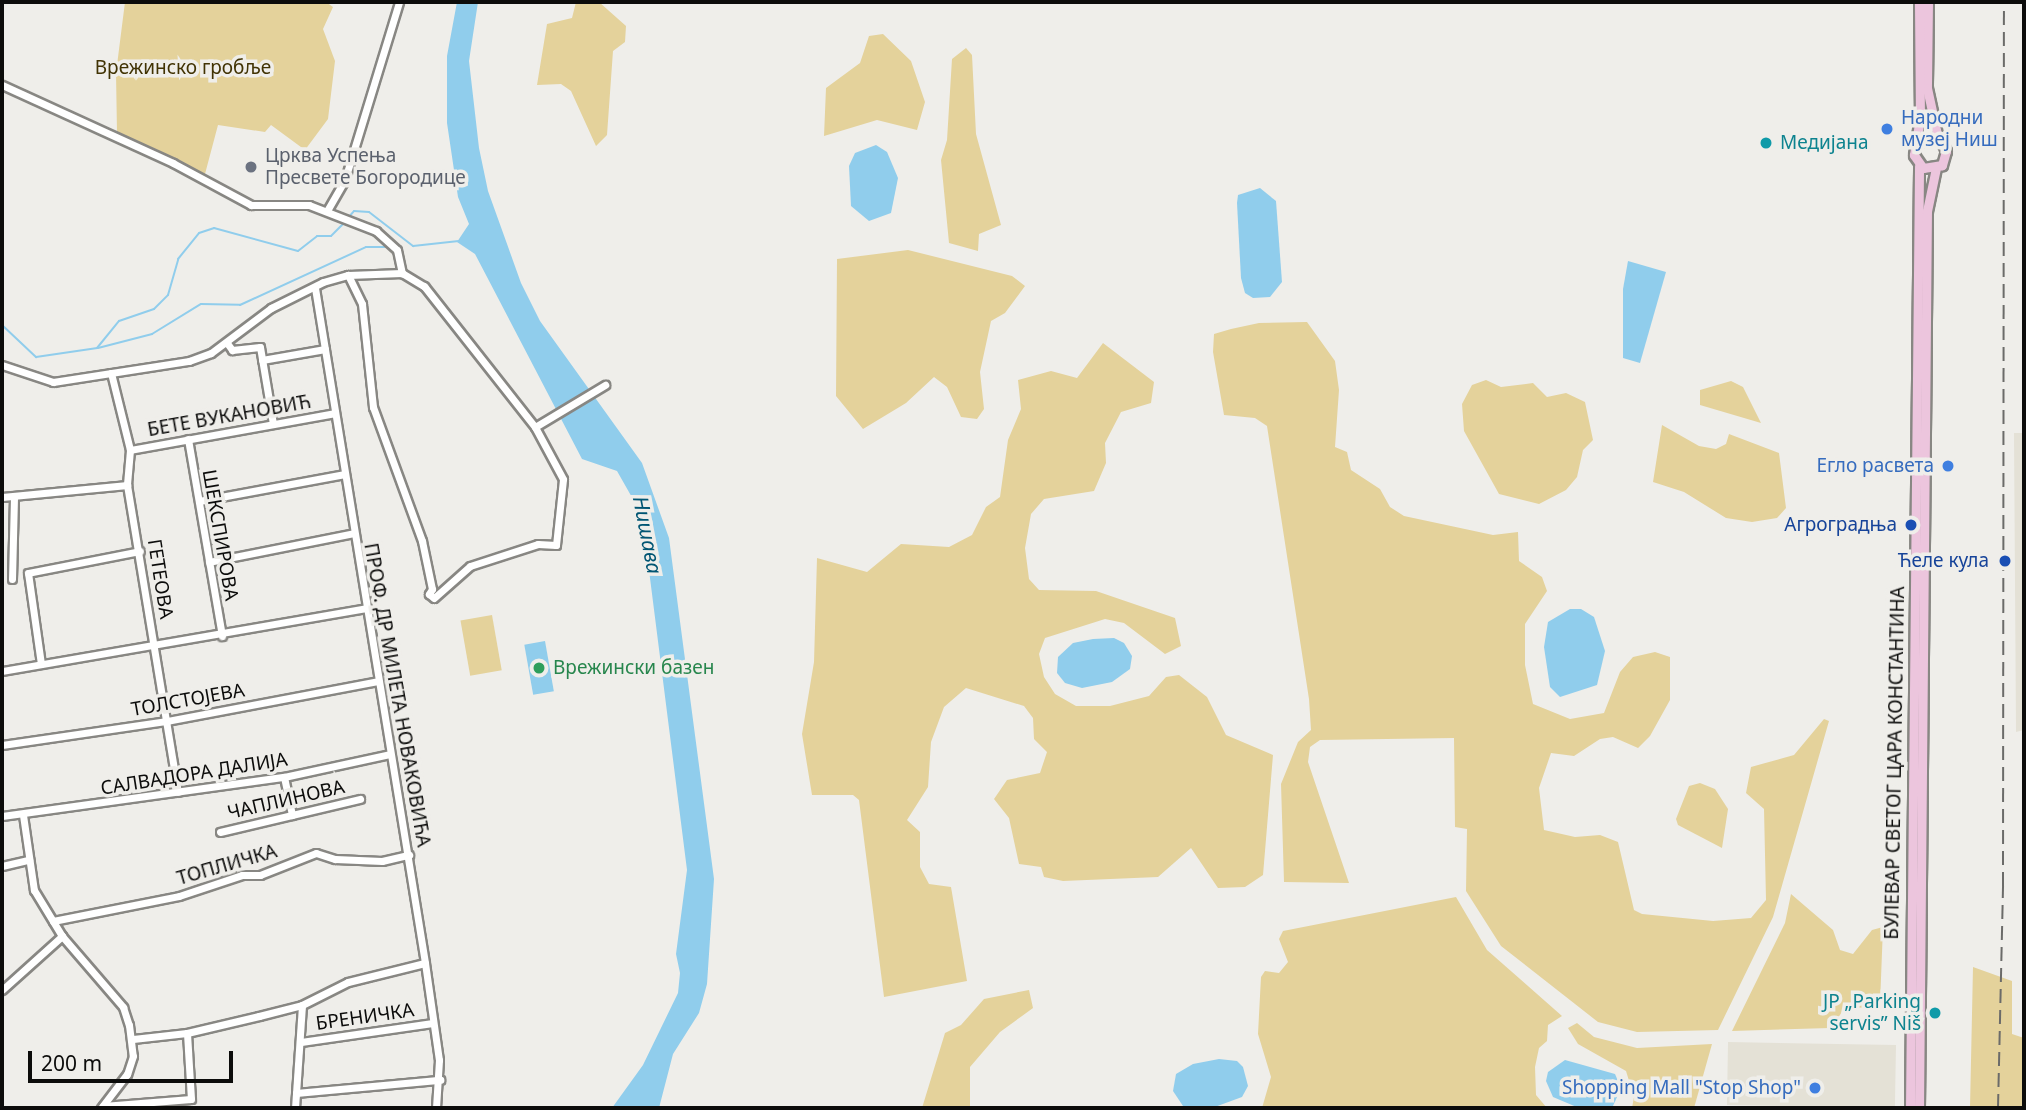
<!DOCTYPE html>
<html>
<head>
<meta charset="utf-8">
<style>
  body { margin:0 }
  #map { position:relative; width:2026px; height:1110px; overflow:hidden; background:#efeeea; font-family:"Noto Sans",sans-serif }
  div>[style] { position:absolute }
  .built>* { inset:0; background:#e4e1d6; transform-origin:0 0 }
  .green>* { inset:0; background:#e4d29b; transform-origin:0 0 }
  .water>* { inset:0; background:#90cdec; transform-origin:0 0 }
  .stream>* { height:2px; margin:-1px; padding:0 1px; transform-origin:1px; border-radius:1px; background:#90cdec }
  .roads { filter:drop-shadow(2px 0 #888783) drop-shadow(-2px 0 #888783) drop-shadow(0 2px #888783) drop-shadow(0 -2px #888783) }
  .minor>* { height:7px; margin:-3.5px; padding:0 3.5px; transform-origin:3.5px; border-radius:3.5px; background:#fff }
  .major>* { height:9px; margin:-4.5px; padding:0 4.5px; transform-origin:4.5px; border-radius:4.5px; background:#ecc5dd }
  .rail>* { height:2px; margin-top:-1px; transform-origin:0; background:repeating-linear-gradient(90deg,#6b6b69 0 14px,transparent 0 21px) }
  .dots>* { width:19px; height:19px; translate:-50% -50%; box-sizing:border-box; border:4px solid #efeeea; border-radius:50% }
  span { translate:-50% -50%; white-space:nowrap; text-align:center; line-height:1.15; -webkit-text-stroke:7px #efeeea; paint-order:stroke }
  .park-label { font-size:19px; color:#413304 }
  .shop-label { font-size:19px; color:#366cbe }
  .left { translate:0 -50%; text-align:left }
  .right { translate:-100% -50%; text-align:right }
  .culture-label { font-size:19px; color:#0d838f }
  .worship-label { font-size:19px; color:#5b616d }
  .street-label { font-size:19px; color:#0c0c0b }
  .transit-label { font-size:19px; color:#164399 }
  .leisure-label { font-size:19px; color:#27864d }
  .water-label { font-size:21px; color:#005573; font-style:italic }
  .frame { position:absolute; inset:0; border:4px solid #0c0c0b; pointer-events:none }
  .scale { position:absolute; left:28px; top:1051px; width:205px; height:32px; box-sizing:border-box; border:4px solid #0c0c0b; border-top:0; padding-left:9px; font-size:21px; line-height:24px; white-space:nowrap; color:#0c0c0b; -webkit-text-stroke:5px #efeeea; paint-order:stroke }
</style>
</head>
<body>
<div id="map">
  <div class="built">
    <i style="clip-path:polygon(2014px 433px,2024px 433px,2024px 730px,2016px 732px)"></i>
    <i style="left:1896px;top:1045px;width:63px;height:168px;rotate:91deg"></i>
  </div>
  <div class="green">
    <i style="clip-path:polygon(125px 2px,326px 2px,333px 7px,323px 29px,335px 61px,328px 119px,305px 150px,271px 125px,265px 132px,218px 125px,205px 174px,117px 133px,116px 73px)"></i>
    <i style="clip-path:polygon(576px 2px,599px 2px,626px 26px,625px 42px,613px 51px,607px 135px,596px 146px,571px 91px,561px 84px,537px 85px,547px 24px,572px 18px)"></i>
    <i style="clip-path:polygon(883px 34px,911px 61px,925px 102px,917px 130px,877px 120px,824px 136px,826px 88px,860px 63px,869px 36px)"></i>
    <i style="clip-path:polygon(966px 48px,972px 55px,976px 134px,1001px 225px,979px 234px,978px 251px,949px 243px,941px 160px,947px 140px,952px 59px)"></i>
    <i style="clip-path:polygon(908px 250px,1012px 276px,1025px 286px,1005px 313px,991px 321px,980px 372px,984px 409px,977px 419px,961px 417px,947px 387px,934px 377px,906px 403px,863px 429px,836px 396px,837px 259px)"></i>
    <i style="clip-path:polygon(1307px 322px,1335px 361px,1339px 390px,1335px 447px,1347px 452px,1351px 470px,1380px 489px,1390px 507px,1404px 516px,1493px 535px,1518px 532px,1519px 561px,1542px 577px,1547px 591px,1525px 624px,1525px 665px,1533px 704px,1570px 719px,1604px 713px,1620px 672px,1633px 657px,1655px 652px,1670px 657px,1670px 700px,1650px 736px,1638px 748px,1613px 737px,1600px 739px,1574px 756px,1551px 753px,1539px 788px,1544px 830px,1575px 837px,1600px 835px,1618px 842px,1634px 910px,1642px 914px,1713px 921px,1751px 918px,1766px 900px,1764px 809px,1746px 793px,1751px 767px,1794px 755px,1824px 719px,1829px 721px,1773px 917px,1718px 1030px,1637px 1032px,1598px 1022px,1501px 946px,1466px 891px,1467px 829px,1455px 827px,1454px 738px,1320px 740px,1310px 747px,1308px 762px,1349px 883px,1284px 882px,1281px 784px,1298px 742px,1311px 730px,1309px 699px,1267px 426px,1255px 418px,1224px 415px,1213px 352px,1214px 334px,1231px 329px,1259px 323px)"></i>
    <i style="clip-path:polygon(1103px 343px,1154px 382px,1151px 403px,1121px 412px,1105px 443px,1106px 463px,1094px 491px,1044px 499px,1031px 514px,1025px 548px,1029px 579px,1039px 590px,1096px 591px,1175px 618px,1181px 646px,1165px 654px,1124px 623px,1105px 619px,1045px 638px,1039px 654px,1044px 677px,1055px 694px,1076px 706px,1110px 706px,1149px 696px,1166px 677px,1179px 675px,1207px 697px,1226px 735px,1273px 755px,1263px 875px,1245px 887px,1218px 888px,1191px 848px,1158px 877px,1063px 881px,1044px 877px,1041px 867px,1019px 864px,1009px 818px,994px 799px,1007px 780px,1040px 773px,1047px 752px,1034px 739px,1033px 718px,1024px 706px,966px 688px,944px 707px,931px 742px,928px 787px,907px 820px,920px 832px,920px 867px,929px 884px,951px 887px,967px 981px,884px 997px,859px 800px,853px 795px,812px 795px,802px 734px,814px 662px,817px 558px,867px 572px,901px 544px,949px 547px,972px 535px,986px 507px,1000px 497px,1008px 440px,1021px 409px,1018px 380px,1051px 371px,1077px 378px)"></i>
    <i style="clip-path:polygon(1486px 380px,1501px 387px,1533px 383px,1547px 397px,1566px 393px,1585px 402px,1593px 440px,1583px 450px,1577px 477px,1566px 490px,1539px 504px,1499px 494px,1464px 431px,1462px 404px,1472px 385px)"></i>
    <i style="clip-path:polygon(1731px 381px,1743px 387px,1761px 423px,1700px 405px,1700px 390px)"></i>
    <i style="clip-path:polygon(1662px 425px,1699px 446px,1716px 449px,1726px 444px,1729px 434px,1779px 453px,1786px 508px,1777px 518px,1752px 522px,1726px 518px,1684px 492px,1653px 482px)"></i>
    <i style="left:492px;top:615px;width:56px;height:32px;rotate:80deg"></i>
    <i style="clip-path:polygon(1700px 783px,1715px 789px,1728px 809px,1722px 848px,1678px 825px,1676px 819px,1689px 786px)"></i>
    <i style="clip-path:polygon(1791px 894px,1833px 930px,1840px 950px,1853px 954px,1872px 930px,1883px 927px,1880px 1004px,1843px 1011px,1830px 1028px,1732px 1031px,1785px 923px)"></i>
    <i style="clip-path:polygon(1456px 897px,1487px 950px,1562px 1016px,1548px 1025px,1547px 1041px,1539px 1048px,1535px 1067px,1536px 1095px,1547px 1108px,1262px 1108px,1271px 1077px,1258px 1034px,1261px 977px,1265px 971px,1279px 973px,1288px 962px,1279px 939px,1283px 931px)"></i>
    <i style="clip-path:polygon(1973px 967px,2012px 981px,2012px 1034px,2024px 1038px,2024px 1108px,1970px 1108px)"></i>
    <i style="clip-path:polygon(1029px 990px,1033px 1008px,1000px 1032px,970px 1067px,970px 1108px,922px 1108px,945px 1033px,961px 1025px,984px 999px)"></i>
    <i style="clip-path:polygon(1577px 1023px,1594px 1037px,1637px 1048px,1712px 1044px,1694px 1108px,1632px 1108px,1634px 1097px,1626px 1071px,1578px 1044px,1568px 1028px)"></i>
  </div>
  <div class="water">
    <i style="clip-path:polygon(457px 2px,478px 2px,469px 61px,479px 148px,488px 191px,521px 283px,540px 321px,642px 463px,669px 538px,714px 879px,707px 984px,699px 1013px,673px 1054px,659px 1108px,612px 1108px,643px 1065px,678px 993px,680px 973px,676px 954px,687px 870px,642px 515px,617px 471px,582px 459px,475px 254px,457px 242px,469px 224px,458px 197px,447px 123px,447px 56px)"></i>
    <i style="clip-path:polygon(876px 145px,887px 152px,898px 178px,891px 213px,869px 221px,851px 206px,849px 166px,855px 153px)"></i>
    <i style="clip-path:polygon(1260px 188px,1276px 201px,1282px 282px,1270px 297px,1253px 298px,1245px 293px,1241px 278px,1237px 203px,1238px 195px)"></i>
    <i style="clip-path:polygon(1628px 261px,1666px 272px,1640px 363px,1623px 358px,1623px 289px)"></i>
    <i style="clip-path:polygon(1570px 609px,1581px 609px,1594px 617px,1605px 651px,1597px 685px,1560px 697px,1550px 687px,1544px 647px,1548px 622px)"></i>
    <i style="clip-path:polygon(1093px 639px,1114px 638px,1124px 643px,1132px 656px,1130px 669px,1112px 682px,1082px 688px,1065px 683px,1057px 673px,1058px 657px,1073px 643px)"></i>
    <i style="left:545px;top:641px;width:51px;height:21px;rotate:80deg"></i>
    <i style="clip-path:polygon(1219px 1059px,1237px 1061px,1243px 1067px,1248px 1086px,1242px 1097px,1212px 1108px,1183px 1106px,1173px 1091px,1176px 1074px,1193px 1064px)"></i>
    <i style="clip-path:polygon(1565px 1060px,1615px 1074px,1621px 1088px,1613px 1106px,1579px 1108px,1553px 1097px,1546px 1081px,1548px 1072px)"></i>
  </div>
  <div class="stream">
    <i style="left:348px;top:218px;width:9px;rotate:-49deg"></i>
    <i style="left:354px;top:211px;width:15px;rotate:4deg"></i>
    <i style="left:369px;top:212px;width:56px;rotate:37.7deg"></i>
    <i style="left:413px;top:246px;width:46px;rotate:-6.2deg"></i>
    <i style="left:2px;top:325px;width:47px;rotate:43.3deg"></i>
    <i style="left:36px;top:357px;width:62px;rotate:-8.4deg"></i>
    <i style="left:97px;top:348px;width:35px;rotate:-51deg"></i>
    <i style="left:119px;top:321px;width:37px;rotate:-19deg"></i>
    <i style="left:154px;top:309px;width:20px;rotate:-45deg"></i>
    <i style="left:168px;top:295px;width:37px;rotate:-74deg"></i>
    <i style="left:178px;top:259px;width:33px;rotate:-51deg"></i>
    <i style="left:199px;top:233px;width:16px;rotate:-18deg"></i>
    <i style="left:214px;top:228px;width:87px;rotate:15.3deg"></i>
    <i style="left:298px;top:251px;width:24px;rotate:-38deg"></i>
    <i style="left:317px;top:236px;width:14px"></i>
    <i style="left:331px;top:236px;width:18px;rotate:-45deg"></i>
    <i style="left:98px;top:348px;width:56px;rotate:-14.5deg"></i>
    <i style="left:152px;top:334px;width:57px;rotate:-31.5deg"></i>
    <i style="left:201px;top:304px;width:39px;rotate:1deg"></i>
    <i style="left:240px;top:305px;width:139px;rotate:-24.7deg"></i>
    <i style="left:366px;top:247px;width:24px"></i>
  </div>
  <div class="roads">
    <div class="minor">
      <i style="left:2px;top:85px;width:188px;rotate:24.5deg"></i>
      <i style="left:173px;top:163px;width:89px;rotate:28.3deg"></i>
      <i style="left:251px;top:205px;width:58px"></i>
      <i style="left:309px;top:205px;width:72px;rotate:21.2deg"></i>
      <i style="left:376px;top:231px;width:28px;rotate:42deg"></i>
      <i style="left:397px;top:250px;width:24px;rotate:78deg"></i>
      <i style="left:328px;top:209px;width:34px;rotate:-60deg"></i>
      <i style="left:345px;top:179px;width:185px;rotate:-73deg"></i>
      <i style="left:348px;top:275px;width:32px;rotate:64deg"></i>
      <i style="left:362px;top:304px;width:104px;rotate:83.9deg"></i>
      <i style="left:373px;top:407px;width:143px;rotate:69.9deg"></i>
      <i style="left:422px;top:541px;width:49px;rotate:78.2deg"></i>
      <i style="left:432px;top:589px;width:6px;rotate:121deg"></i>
      <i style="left:429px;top:594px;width:6px;rotate:39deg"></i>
      <i style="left:434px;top:598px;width:48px;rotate:-41.6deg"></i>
      <i style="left:470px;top:566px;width:71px;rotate:-17.9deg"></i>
      <i style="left:538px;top:544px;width:18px;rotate:3deg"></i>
      <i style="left:556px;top:545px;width:66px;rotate:-83.9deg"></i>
      <i style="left:563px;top:479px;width:59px;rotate:-118.3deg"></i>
      <i style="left:315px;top:288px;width:684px;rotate:80.74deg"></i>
      <i style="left:425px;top:963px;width:98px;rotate:81.8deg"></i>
      <i style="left:439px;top:1060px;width:48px;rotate:93.6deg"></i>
      <i style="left:227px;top:343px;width:9px;rotate:54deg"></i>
      <i style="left:232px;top:350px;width:28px;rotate:-6deg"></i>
      <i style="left:260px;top:347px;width:78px;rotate:80.4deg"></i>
      <i style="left:262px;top:360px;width:64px;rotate:-9.9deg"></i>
      <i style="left:2px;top:365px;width:54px;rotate:18.4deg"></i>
      <i style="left:53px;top:382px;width:138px;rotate:-8.8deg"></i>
      <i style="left:189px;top:361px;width:23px;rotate:-20deg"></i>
      <i style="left:211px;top:353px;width:75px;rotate:-36.9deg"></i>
      <i style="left:271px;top:308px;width:58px;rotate:-26.6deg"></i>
      <i style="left:323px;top:282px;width:26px;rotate:-16deg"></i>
      <i style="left:348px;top:275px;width:54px;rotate:-2.1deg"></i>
      <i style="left:402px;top:273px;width:26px;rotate:31deg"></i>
      <i style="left:424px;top:286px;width:179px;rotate:51.8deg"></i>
      <i style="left:535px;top:427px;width:82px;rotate:-31deg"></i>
      <i style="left:111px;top:373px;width:79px;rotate:76.1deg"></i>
      <i style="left:130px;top:450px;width:35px;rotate:95deg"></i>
      <i style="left:127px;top:485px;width:311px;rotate:80.6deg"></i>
      <i style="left:188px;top:439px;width:200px;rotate:80.2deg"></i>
      <i style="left:130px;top:450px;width:208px;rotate:-10.2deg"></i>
      <i style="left:2px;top:497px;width:126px;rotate:-5.5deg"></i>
      <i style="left:199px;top:501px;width:147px;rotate:-10.5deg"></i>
      <i style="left:209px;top:562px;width:148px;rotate:-11.3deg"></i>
      <i style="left:12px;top:579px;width:83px;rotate:-88.6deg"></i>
      <i style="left:41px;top:664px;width:92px;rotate:-98.1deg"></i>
      <i style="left:28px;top:573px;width:114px;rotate:-11.1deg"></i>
      <i style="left:2px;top:671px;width:369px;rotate:-9.8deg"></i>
      <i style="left:2px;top:745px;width:167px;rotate:-8.3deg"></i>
      <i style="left:167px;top:721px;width:215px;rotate:-10.7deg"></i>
      <i style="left:284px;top:777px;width:39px;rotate:78deg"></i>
      <i style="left:23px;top:815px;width:76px;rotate:81.7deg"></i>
      <i style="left:34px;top:890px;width:54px;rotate:58.7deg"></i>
      <i style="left:62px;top:936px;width:94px;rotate:49.3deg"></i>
      <i style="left:123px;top:1007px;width:19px;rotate:72deg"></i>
      <i style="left:129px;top:1025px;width:31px;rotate:83deg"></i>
      <i style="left:133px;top:1056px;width:19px;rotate:108deg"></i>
      <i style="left:127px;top:1074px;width:43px;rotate:127.4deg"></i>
      <i style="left:2px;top:816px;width:285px;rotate:-7.9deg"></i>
      <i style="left:284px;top:777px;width:108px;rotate:-12.2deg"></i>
      <i style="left:220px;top:832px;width:144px;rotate:-13.3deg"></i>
      <i style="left:2px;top:866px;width:28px;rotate:-13deg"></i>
      <i style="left:53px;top:921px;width:128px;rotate:-11.2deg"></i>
      <i style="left:179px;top:896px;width:66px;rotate:-18.4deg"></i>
      <i style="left:242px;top:875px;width:18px"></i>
      <i style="left:260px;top:875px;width:60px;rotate:-21.4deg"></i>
      <i style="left:316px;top:853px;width:20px;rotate:18deg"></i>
      <i style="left:335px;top:859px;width:47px;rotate:2.4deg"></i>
      <i style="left:382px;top:861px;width:28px;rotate:-13deg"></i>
      <i style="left:2px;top:990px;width:81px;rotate:-42deg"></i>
      <i style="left:133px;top:1039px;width:54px;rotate:-6.3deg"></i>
      <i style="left:187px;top:1033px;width:74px;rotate:-13.3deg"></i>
      <i style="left:259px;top:1016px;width:44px;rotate:-14.3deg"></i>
      <i style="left:302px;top:1005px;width:51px;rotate:-26.6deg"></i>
      <i style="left:348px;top:982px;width:79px;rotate:-13.9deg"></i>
      <i style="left:301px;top:1042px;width:133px;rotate:-8.2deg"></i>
      <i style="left:296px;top:1093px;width:145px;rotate:-5.2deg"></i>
      <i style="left:103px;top:1106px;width:88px;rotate:-4.5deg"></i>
      <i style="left:191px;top:1099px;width:66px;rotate:-93.5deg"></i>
      <i style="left:295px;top:1108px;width:103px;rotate:-86.1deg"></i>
    </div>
    <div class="major">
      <i style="left:1928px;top:2px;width:86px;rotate:90.7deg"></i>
      <i style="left:1927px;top:88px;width:52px;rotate:77.8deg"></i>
      <i style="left:1917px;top:143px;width:14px;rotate:-25deg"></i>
      <i style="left:1930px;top:137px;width:13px;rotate:23deg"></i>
      <i style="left:1942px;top:142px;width:10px;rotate:66deg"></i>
      <i style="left:1946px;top:151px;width:15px;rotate:106deg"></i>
      <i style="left:1942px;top:165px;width:19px;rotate:171deg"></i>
      <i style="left:1923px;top:168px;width:16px;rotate:-125deg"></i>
      <i style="left:1914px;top:155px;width:36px;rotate:-81deg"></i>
      <i style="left:1920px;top:119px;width:117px;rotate:-90.5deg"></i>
      <i style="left:1910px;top:1108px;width:942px;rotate:-89.45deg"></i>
      <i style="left:1919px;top:1108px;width:897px;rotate:-89.49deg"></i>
      <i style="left:1927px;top:211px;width:44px;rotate:-78.2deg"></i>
    </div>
  </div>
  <div class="rail">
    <i style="left:1998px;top:1108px;width:222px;rotate:-88.7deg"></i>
    <i style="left:2003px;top:886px;width:884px;rotate:-89.94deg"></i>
  </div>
  <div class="dots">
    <i style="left:1887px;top:129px;background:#3f7fe0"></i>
    <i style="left:1766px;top:143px;background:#0f9aa8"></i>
    <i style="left:251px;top:167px;background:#6b7280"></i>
    <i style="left:1948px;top:466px;background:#3f7fe0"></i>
    <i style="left:1911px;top:525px;background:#1a4fb4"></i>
    <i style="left:2005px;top:561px;background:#1a4fb4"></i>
    <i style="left:539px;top:668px;background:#2e9e5b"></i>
    <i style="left:1935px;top:1013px;background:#0f9aa8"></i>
    <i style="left:1815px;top:1088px;background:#3f7fe0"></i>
  </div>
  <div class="park-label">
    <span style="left:183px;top:68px">Врежинско гробље</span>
  </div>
  <div class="shop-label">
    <span class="left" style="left:1901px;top:129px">Народни<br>музеј Ниш</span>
    <span class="right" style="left:1934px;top:466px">Егло расвета</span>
    <span class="right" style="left:1801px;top:1088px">Shopping Mall "Stop Shop"</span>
  </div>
  <div class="culture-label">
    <span class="left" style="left:1780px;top:143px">Медијана</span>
    <span class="right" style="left:1921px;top:1013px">JP „Parking<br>servis” Niš</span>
  </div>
  <div class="worship-label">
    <span class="left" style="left:265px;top:167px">Црква Успења<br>Пресвете Богородице</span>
  </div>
  <div class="street-label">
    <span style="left:229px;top:416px;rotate:-10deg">БЕТЕ ВУКАНОВИЋ</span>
    <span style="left:220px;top:535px;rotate:80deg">ШЕКСПИРОВА</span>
    <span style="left:160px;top:579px;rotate:81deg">ГЕТЕОВА</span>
    <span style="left:397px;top:695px;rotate:80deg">ПРОФ. ДР МИЛЕТА НОВАКОВИЋА</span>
    <span style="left:188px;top:700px;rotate:-10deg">ТОЛСТОЈЕВА</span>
    <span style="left:1895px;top:763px;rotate:-89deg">БУЛЕВАР СВЕТОГ ЦАРА КОНСТАНТИНА</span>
    <span style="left:194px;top:774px;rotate:-9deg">САЛВАДОРА ДАЛИЈА</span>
    <span style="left:286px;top:800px;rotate:-13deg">ЧАПЛИНОВА</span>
    <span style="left:227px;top:865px;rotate:-16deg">ТОПЛИЧКА</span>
    <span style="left:365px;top:1017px;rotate:-8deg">БРЕНИЧКА</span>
  </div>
  <div class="transit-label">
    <span class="right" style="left:1897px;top:525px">Агроградња</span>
    <span class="right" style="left:1989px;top:561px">Ћеле кула</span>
  </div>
  <div class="leisure-label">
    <span class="left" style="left:553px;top:668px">Врежински базен</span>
  </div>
  <div class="water-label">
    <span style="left:648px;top:535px;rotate:79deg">Нишава</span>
  </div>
  <div class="frame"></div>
  <div class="scale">200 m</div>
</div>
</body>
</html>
